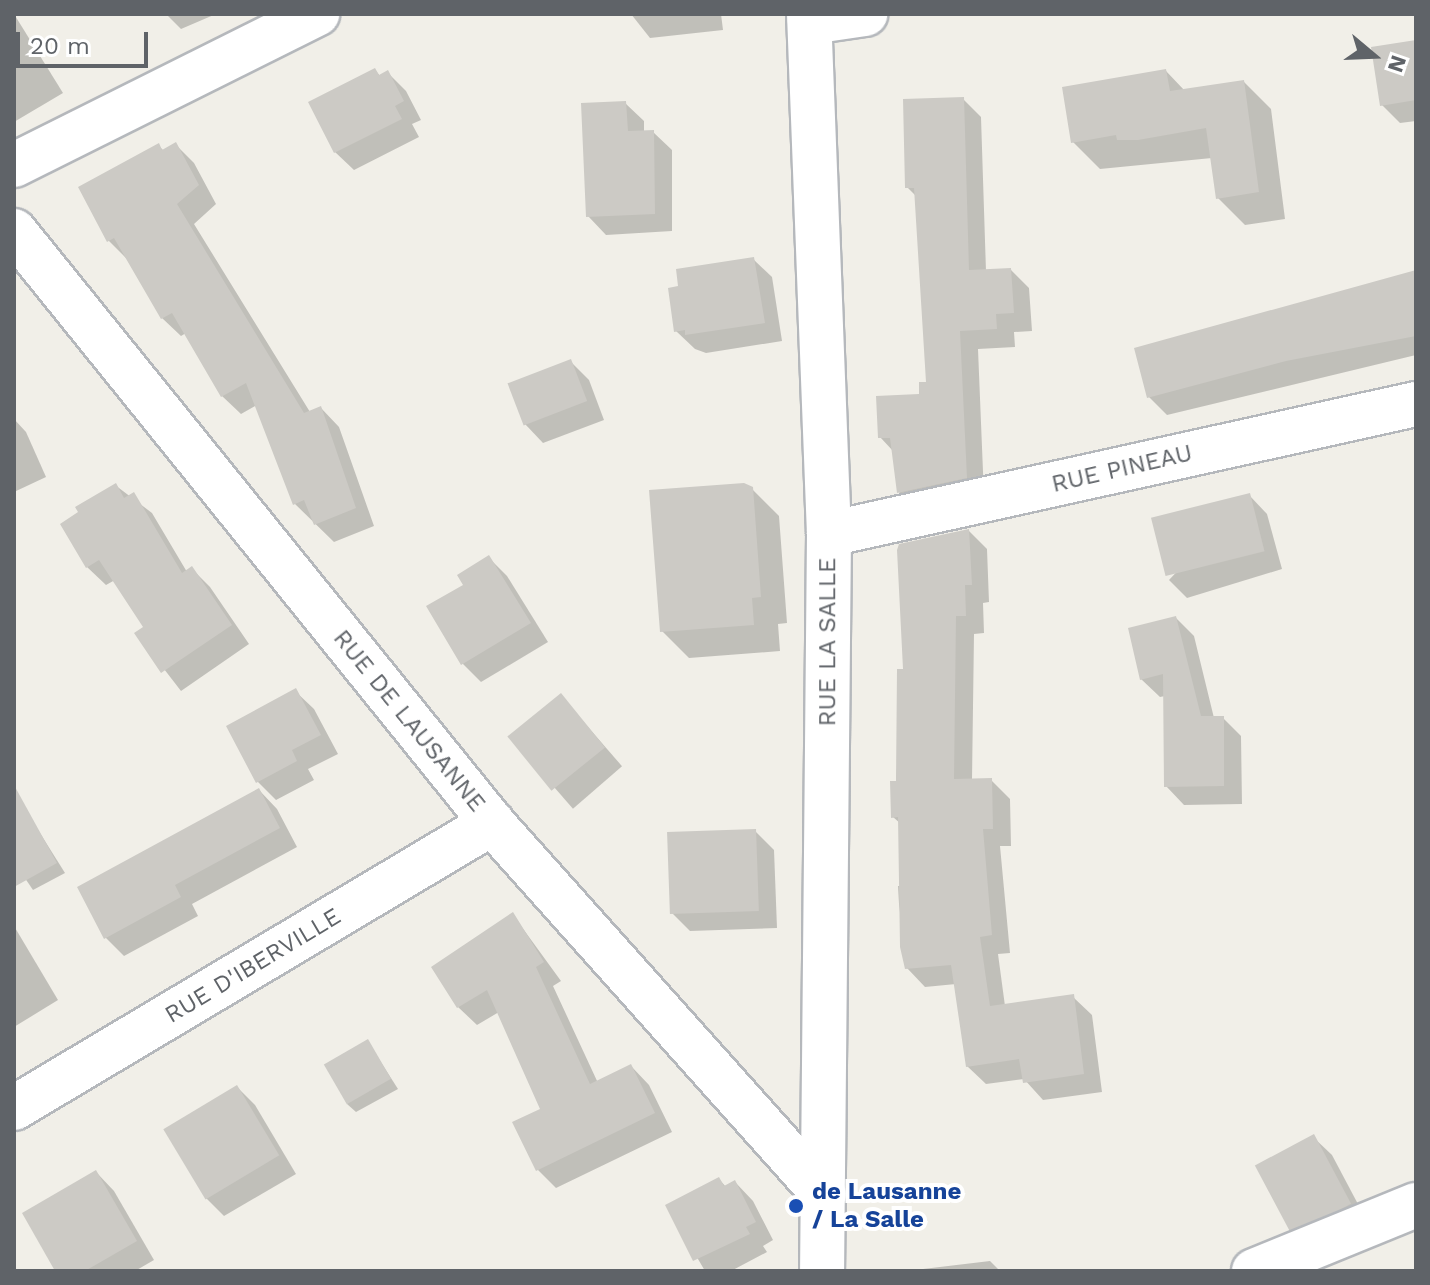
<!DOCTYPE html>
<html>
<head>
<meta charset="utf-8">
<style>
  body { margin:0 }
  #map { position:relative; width:1430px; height:1285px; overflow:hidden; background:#f1efe8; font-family:"Work Sans",sans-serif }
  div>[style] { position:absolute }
  .shadow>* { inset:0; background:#0003; transform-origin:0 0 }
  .building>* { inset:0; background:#cccac5; transform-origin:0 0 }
  .roads { filter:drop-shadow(2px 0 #b5b8bc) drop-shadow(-2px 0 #b5b8bc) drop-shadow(0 2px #b5b8bc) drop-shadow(0 -2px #b5b8bc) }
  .minor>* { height:44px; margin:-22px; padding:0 22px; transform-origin:22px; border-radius:22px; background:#fff }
  .dots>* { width:22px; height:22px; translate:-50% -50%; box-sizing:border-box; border:4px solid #fff; border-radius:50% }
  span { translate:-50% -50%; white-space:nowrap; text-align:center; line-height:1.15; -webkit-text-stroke:8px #fff; paint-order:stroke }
  .street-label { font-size:24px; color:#5f6368 }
  .transit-label { font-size:24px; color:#164399; font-weight:700 }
  .left { translate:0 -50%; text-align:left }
  .frame { position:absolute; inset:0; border:16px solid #5f6368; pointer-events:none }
  .north { position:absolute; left:1334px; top:16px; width:80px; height:80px; -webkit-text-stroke:6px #fff; paint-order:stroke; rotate:109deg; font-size:22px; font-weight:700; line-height:32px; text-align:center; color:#5f6368 }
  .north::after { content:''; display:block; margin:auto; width:28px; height:36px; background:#5f6368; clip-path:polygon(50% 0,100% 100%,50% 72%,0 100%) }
  .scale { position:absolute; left:16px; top:32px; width:132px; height:36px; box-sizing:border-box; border:4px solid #5f6368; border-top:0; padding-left:10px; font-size:24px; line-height:28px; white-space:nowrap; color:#5f6368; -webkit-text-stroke:6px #fff; paint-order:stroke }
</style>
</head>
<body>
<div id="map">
  <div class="shadow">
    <i style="clip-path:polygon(14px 14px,63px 93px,14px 122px)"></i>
    <i style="clip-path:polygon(166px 14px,216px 14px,181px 29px)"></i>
    <i style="clip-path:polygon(631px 14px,721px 14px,723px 30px,650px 38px)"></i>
    <i style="clip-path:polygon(1416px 42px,1416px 121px,1400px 123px,1382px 105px)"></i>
    <i style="clip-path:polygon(375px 70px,381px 77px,388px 73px,406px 91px,421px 120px,412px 124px,419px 137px,354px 170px,335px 152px)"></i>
    <i style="clip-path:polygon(1166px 71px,1185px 91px,1244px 82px,1271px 109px,1285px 219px,1245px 225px,1218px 198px,1212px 158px,1100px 169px,1073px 142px)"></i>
    <i style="clip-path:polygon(963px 99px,981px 117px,986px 271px,1011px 270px,1029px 288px,1032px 331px,1014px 332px,1015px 347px,978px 349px,984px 496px,917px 511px,899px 492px,893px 451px,880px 437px,928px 384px,917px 197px,907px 187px)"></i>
    <i style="clip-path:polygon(625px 103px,644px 121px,644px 132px,653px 132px,672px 150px,672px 231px,606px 235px,588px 216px)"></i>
    <i style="clip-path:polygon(158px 145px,164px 151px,176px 145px,194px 163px,216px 204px,194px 224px,310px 412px,321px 408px,339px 427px,374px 526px,334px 542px,295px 504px,257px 405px,241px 414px,222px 396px,186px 333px,181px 336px,162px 318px,127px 259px,108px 240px)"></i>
    <i style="clip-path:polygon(753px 259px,772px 277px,782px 341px,706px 353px,695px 349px,676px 331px)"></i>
    <i style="clip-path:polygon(1416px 272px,1416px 355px,1167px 415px,1149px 397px)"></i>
    <i style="clip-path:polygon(570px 361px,589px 380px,604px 420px,543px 443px,525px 424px)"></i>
    <i style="clip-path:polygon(14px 419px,26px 432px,46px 477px,14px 492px)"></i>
    <i style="clip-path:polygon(115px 485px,152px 513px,187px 572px,192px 569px,210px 587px,249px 644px,181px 691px,137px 634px,146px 627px,115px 580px,106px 585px,87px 567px)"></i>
    <i style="clip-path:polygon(752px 489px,779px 516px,787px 623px,778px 624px,780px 651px,689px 658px,662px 631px)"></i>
    <i style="clip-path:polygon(1249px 495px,1267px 514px,1282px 569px,1187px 598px,1169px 580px)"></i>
    <i style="clip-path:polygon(969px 531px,987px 549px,989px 602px,983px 603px,984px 633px,974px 634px,972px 781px,991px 780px,1010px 799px,1011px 846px,1000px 846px,1010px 953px,998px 954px,1005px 1006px,1073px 997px,1092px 1015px,1102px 1092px,1043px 1100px,1024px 1079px,986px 1084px,967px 1066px,956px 984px,925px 987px,907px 968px,899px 904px,898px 886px,904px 886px,901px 824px,893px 817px,905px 671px)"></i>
    <i style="clip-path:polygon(489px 558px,507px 576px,548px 642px,481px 682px,463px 664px,466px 585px)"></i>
    <i style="clip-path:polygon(1176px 618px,1194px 636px,1214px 718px,1223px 718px,1241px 736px,1242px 804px,1184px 805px,1166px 786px,1165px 696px,1160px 697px,1141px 679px)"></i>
    <i style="clip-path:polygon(295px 691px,314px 709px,338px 754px,308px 769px,314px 780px,276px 800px,258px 782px,229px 726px)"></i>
    <i style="left:561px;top:696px;width:93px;height:65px;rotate:49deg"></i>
    <i style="clip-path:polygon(259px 790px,277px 809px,297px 847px,192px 904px,198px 916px,124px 956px,106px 938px,80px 888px)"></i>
    <i style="clip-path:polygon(33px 822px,65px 873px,33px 890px,14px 862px,14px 832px)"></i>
    <i style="clip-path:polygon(755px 831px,774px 850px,777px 928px,690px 931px,671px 912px)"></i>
    <i style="clip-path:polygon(513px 915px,561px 981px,553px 986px,598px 1083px,631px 1066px,649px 1085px,672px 1132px,556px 1188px,538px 1170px,543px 1110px,499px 1012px,477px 1025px,458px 1007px)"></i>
    <i style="clip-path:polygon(14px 926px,58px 1000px,14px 1027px)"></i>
    <i style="clip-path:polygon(368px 1042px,398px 1089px,356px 1112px,347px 1104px)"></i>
    <i style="clip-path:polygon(237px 1087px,255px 1105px,296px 1174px,224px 1216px,206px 1198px)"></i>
    <i style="clip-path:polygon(1313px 1137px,1332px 1155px,1368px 1223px,1309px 1247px,1290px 1229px)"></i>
    <i style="clip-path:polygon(96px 1172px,114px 1191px,154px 1260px,135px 1271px,57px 1271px)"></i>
    <i style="clip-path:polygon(719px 1179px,726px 1187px,735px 1182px,753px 1201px,773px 1240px,763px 1246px,767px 1252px,731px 1271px,705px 1271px,667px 1206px)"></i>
    <i style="clip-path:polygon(990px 1261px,1000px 1271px,924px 1271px,923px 1269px)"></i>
  </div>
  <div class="building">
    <i style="clip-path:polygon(1416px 40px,1416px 100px,1380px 106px,1371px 47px)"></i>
    <i style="clip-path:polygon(375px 68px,379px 75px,388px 70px,404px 101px,395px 106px,402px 119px,334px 153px,308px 102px)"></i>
    <i style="clip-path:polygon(1166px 69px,1170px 91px,1244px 80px,1259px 192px,1216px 199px,1206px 128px,1138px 140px,1117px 140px,1116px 135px,1071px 143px,1062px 87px)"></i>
    <i style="clip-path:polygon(964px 97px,969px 270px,1011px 268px,1014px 313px,996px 314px,997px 329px,960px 331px,967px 478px,897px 493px,890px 438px,878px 438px,876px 396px,919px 394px,919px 382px,926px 382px,914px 188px,905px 188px,903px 99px)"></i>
    <i style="clip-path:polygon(626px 101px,628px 131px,654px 130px,655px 214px,586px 217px,581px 103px)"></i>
    <i style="clip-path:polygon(176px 142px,199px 185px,177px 204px,304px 413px,321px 406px,356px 508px,314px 525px,304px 500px,293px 505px,246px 383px,221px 397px,172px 313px,161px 319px,114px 238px,107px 242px,78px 187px,159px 143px,162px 150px)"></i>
    <i style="clip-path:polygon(754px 257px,765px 323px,685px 335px,685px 330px,674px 332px,668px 288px,678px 286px,676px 269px)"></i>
    <i style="clip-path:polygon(1416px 270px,1416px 336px,1286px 361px,1147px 398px,1134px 348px)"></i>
    <i style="left:571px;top:359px;width:45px;height:68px;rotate:69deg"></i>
    <i style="clip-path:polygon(116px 483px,124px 498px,134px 492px,182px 573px,192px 566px,232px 625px,161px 673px,134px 633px,143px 627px,99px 560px,86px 568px,60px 524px,78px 512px,75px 507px)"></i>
    <i style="clip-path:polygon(744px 483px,753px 487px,761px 597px,752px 598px,754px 625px,660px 632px,649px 490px)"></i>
    <i style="left:1250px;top:493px;width:60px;height:102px;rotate:76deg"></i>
    <i style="clip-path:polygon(969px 529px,972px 585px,965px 585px,966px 616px,956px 616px,954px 779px,992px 778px,993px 829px,983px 829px,992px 935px,980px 937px,990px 1006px,1074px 994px,1084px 1074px,1023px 1083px,1019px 1059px,966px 1067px,951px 965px,905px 969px,900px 947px,898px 817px,891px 818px,890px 781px,896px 781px,897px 669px,903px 669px,897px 550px,899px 544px)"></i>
    <i style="clip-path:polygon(489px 555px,531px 623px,461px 665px,426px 606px,463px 585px,457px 575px)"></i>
    <i style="clip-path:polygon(1176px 616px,1201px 716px,1224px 716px,1224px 786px,1164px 787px,1163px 674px,1140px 680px,1128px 628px)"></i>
    <i style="clip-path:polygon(296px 688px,321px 735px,292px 750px,297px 761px,256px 783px,226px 726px)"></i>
    <i style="left:561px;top:693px;width:70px;height:69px;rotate:51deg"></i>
    <i style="clip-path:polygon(14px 785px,57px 863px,14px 887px)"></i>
    <i style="clip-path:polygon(259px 788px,280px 828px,175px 885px,181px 897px,104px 939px,77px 887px)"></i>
    <i style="left:756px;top:829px;width:82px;height:89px;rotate:88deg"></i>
    <i style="clip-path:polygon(513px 912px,544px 962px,536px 967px,590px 1084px,631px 1064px,655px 1113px,536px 1171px,512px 1122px,540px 1109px,487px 990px,457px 1008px,431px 967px)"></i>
    <i style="left:368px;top:1039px;width:46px;height:51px;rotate:60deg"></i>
    <i style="left:237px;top:1085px;width:82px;height:86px;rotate:59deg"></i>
    <i style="left:1314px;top:1134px;width:79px;height:67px;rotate:62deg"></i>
    <i style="clip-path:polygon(96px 1170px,137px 1241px,85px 1271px,55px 1271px,22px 1213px)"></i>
    <i style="clip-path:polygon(719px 1177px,724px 1186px,735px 1180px,756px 1222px,746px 1227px,750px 1234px,693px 1261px,665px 1205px)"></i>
  </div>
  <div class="roads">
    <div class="minor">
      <i style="left:809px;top:14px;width:520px;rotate:87.8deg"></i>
      <i style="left:829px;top:534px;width:737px;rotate:90.54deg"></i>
      <i style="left:810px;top:22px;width:56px;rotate:-8.3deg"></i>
      <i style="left:14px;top:165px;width:339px;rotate:-26.5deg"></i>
      <i style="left:14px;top:231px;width:761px;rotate:51.08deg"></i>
      <i style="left:492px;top:823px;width:498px;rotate:48.2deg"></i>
      <i style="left:829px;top:534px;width:601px;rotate:-12.49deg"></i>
      <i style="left:14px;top:1108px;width:557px;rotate:-30.8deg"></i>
      <i style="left:1254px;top:1271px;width:175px;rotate:-22.2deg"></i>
    </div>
  </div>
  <div class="dots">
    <i style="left:796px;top:1206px;background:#1a4fb4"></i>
  </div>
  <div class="street-label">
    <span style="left:1122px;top:469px;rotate:-13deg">RUE PINEAU</span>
    <span style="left:828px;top:642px;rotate:-90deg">RUE LA SALLE</span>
    <span style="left:409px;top:721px;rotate:51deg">RUE DE LAUSANNE</span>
    <span style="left:253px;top:966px;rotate:-31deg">RUE D'IBERVILLE</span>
  </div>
  <div class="transit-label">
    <span class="left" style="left:812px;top:1206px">de Lausanne<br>/ La Salle</span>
  </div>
  <div class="frame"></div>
  <div class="north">N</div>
  <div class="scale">20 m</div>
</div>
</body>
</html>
